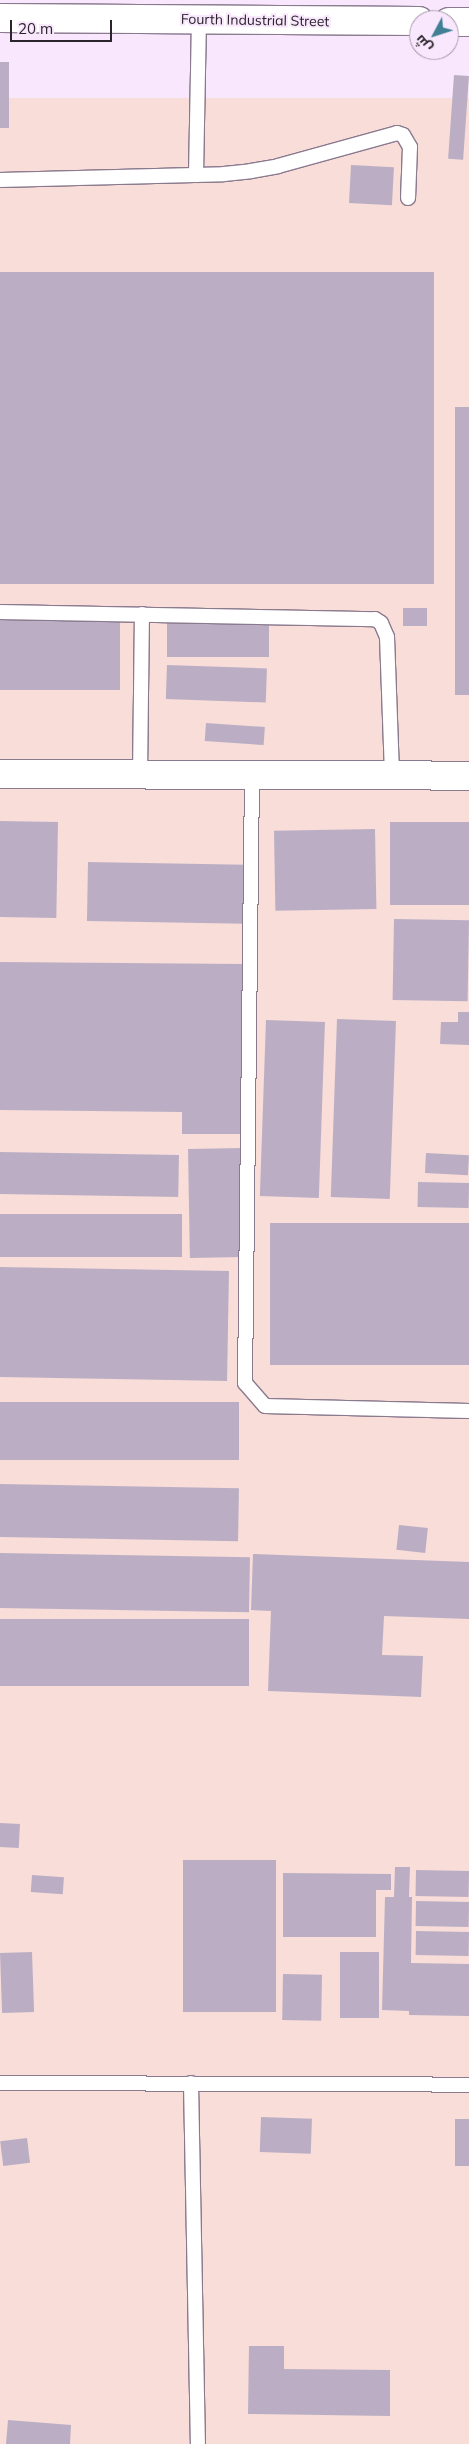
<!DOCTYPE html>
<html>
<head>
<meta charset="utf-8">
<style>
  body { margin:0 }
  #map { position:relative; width:469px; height:2444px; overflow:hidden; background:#f9e7fd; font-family:Mulish,Cairo,sans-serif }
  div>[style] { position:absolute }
  .industrial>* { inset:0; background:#f8ddd9; transform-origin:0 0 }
  .building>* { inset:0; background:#bbaec4; transform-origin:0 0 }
  .roads { filter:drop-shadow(1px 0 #8a7a8e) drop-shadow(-1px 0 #8a7a8e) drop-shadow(0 1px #8a7a8e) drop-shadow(0 -1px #8a7a8e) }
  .service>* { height:14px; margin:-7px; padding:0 7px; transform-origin:7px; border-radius:7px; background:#fff }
  .minor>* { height:28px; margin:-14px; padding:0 14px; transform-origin:14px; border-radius:14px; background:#fff }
  .secondary>* { height:28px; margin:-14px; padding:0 14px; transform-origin:14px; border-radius:14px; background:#fff }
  span { translate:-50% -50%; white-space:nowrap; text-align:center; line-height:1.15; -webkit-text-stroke:4px #f9e7fd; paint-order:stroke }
  .street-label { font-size:14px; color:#2b242c }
  .north { position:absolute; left:409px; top:10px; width:50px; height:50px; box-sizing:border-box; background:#f9e7fd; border:1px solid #a799a9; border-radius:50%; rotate:230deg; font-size:14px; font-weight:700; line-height:20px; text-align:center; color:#2b242c }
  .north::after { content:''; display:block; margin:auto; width:18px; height:22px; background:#407f94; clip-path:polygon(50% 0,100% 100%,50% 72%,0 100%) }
  .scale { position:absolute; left:10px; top:20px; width:102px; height:22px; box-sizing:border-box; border:2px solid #2b242c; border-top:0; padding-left:6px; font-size:15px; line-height:18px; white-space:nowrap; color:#2b242c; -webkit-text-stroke:4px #f9e7fd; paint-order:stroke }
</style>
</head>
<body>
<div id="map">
  <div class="industrial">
    <i style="left:0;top:98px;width:469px;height:2346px"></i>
  </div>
  <div class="building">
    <i style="left:0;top:62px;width:9px;height:66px"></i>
    <i style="left:454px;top:75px;width:15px;height:84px;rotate:4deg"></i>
    <i style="left:351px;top:165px;width:43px;height:38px;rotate:3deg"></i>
    <i style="left:0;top:272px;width:434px;height:312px"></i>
    <i style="left:455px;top:407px;width:14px;height:288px"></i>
    <i style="left:403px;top:608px;width:24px;height:18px"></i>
    <i style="left:0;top:616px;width:120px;height:74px"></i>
    <i style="left:167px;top:620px;width:102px;height:37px"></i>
    <i style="left:167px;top:665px;width:100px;height:34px;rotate:2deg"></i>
    <i style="left:206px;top:723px;width:59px;height:18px;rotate:4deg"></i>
    <i style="left:0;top:821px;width:58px;height:96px;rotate:1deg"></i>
    <i style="left:469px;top:822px;width:83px;height:79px;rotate:90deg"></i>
    <i style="left:375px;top:829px;width:80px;height:101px;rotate:89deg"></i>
    <i style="left:88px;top:862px;width:157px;height:59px;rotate:1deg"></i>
    <i style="left:394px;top:919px;width:75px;height:81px;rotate:1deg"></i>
    <i style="clip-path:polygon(0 962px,242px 964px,242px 1134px,182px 1134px,182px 1112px,0 1110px)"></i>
    <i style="clip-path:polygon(458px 1012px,469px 1012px,469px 1045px,440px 1044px,441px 1022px,458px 1022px)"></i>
    <i style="left:337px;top:1019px;width:59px;height:178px;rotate:2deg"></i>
    <i style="left:266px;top:1020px;width:59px;height:176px;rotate:2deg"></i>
    <i style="left:242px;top:1148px;width:109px;height:54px;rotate:89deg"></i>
    <i style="left:0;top:1152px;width:179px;height:42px;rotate:1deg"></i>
    <i style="left:426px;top:1153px;width:43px;height:20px;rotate:3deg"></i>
    <i style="left:418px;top:1182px;width:51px;height:25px;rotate:1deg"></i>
    <i style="left:182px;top:1214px;width:43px;height:182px;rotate:90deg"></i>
    <i style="left:270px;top:1223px;width:199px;height:142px"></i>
    <i style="left:0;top:1267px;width:229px;height:110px;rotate:1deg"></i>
    <i style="left:0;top:1402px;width:239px;height:58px"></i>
    <i style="left:0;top:1484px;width:239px;height:53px;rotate:1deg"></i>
    <i style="left:399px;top:1525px;width:29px;height:25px;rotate:6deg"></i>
    <i style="left:0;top:1553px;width:250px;height:55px;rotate:1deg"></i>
    <i style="clip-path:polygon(253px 1554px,469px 1562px,469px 1619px,384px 1616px,382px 1655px,423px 1656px,421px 1697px,268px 1691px,271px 1611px,251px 1610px)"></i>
    <i style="left:0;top:1619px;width:249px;height:67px"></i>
    <i style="left:0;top:1823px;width:20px;height:24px;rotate:3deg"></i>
    <i style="left:183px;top:1860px;width:93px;height:152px"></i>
    <i style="clip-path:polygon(395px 1867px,410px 1867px,409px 1897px,412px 1897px,411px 1963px,469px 1964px,469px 2016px,409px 2015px,409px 2011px,382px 2010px,385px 1897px,394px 1897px)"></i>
    <i style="left:416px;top:1870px;width:53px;height:26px;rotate:1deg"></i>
    <i style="clip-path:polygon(283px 1873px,391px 1874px,391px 1890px,376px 1890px,376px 1937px,283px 1937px)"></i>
    <i style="left:32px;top:1875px;width:32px;height:17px;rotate:4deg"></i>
    <i style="left:416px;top:1901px;width:53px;height:25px;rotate:1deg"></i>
    <i style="left:416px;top:1931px;width:53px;height:24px;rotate:1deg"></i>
    <i style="left:32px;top:1952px;width:60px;height:32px;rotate:88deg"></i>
    <i style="left:340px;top:1952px;width:39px;height:66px"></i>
    <i style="left:283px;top:1974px;width:39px;height:46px;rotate:1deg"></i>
    <i style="left:261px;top:2117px;width:51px;height:35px;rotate:2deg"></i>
    <i style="left:455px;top:2119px;width:14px;height:47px"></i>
    <i style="left:27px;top:2138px;width:25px;height:27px;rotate:83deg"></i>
    <i style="clip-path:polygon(249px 2346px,284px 2346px,284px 2369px,390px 2370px,390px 2416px,248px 2414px)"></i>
    <i style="clip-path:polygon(8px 2420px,71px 2425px,70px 2444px,6px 2444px)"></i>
  </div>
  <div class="roads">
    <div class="service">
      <i style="left:196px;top:175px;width:156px;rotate:-88.9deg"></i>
      <i style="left:0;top:180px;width:224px;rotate:-1.5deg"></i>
      <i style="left:224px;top:174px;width:27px;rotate:-6deg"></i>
      <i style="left:251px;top:171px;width:27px;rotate:-10deg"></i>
      <i style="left:278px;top:166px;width:123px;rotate:-15.5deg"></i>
      <i style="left:397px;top:133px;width:6px;rotate:18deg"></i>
      <i style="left:403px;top:135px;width:14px;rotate:60deg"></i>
      <i style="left:410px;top:147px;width:51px;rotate:92.2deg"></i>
      <i style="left:0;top:612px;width:375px;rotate:1.1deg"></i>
      <i style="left:375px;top:619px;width:7px;rotate:34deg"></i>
      <i style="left:381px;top:623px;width:15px;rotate:67deg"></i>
      <i style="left:387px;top:637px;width:139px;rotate:87.9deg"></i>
      <i style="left:140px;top:775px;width:161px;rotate:-89.3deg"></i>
      <i style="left:252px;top:775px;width:608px;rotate:90.66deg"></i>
      <i style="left:245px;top:1383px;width:30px;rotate:49deg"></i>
      <i style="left:265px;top:1406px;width:204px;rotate:1.4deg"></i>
      <i style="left:0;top:2083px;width:469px;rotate:0.2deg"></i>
      <i style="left:191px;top:2083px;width:361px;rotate:88.9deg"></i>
    </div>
    <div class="minor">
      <i style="left:0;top:774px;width:469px;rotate:0.2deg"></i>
    </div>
    <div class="secondary">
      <i style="left:0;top:18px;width:419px;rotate:0.4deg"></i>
      <i style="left:449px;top:22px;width:20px"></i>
    </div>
  </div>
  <div class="street-label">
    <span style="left:255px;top:20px;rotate:1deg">Fourth Industrial Street</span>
  </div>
  <div class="north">ش</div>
  <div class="scale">20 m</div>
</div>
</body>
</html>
